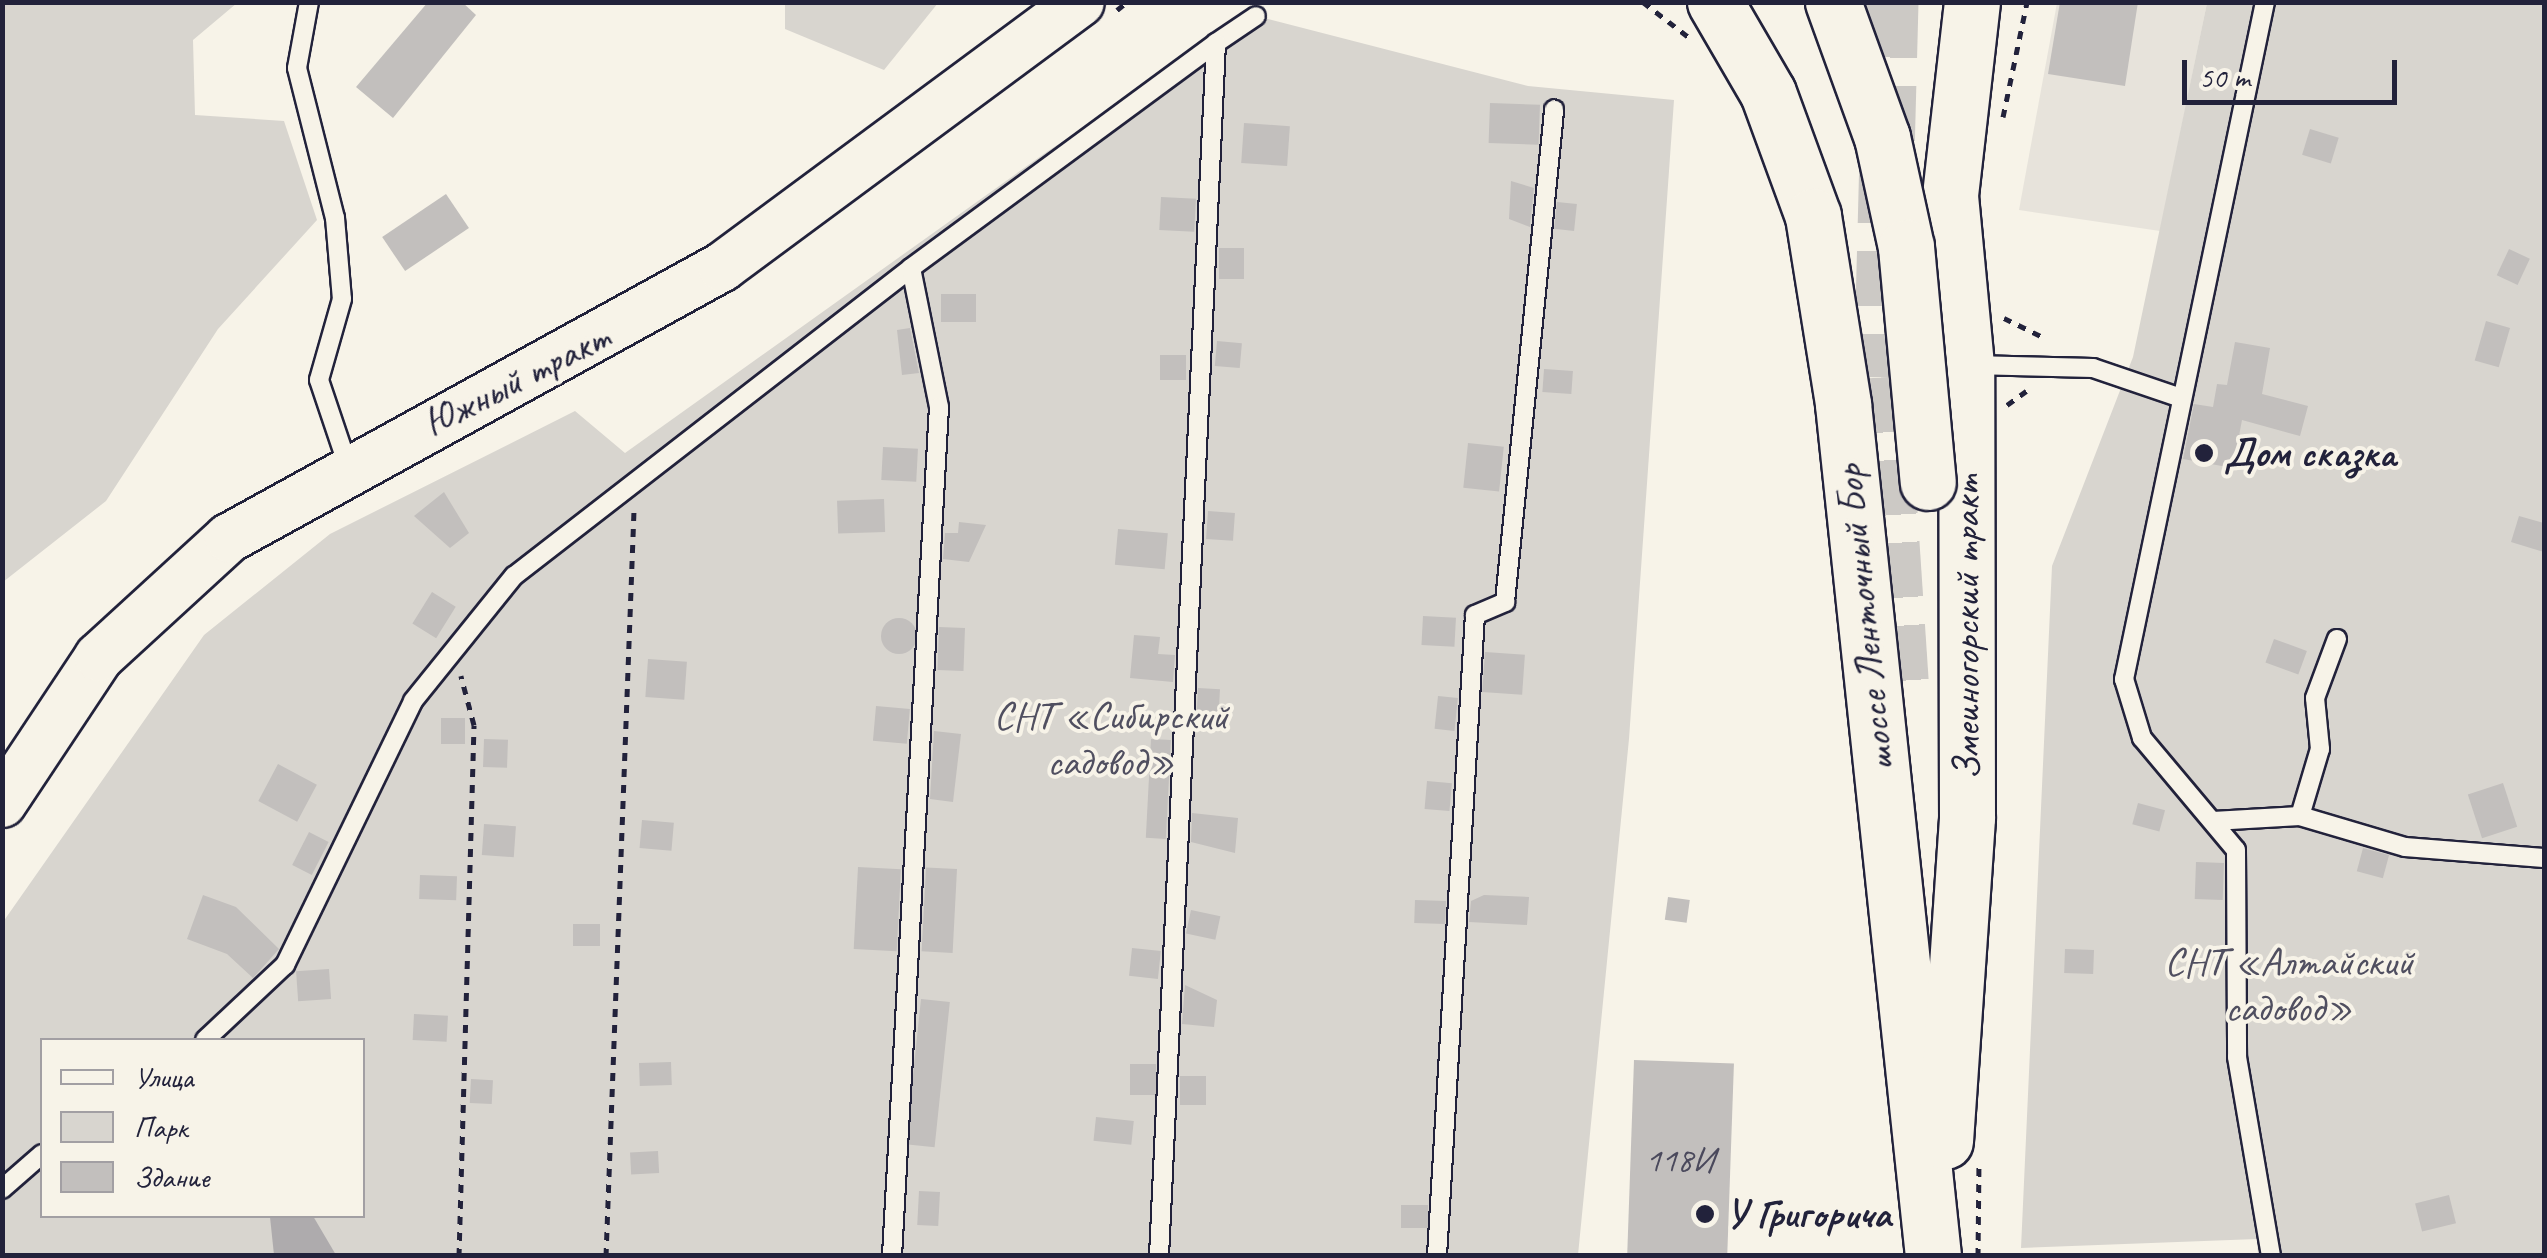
<!DOCTYPE html>
<html>
<head>
<meta charset="utf-8">
<style>
  body { margin:0 }
  #map { position:relative; width:2547px; height:1258px; overflow:hidden; background:#f7f3e8; font-family:Caveat,sans-serif }
  div>[style] { position:absolute }
  .built>* { inset:0; background:#e7e3db }
  .green>* { inset:0; background:#d8d5cf }
  .water>* { inset:0; background:#aeabad }
  .building>* { inset:0; background:#c2bfbd; transform-origin:0 0 }
  .round { border-radius:50% }
  .highway-tunnel>* { height:55px; margin-top:-27.5px; transform-origin:0; background:repeating-linear-gradient(90deg,#ccc9c5 0 55px,transparent 0 83px) }
  .path>* { height:5px; margin-top:-2.5px; transform-origin:0; background:repeating-linear-gradient(90deg,#22223b 0 8px,transparent 0 16px) }
  .roads { filter:drop-shadow(2px 0 #22223b) drop-shadow(-2px 0 #22223b) drop-shadow(0 2px #22223b) drop-shadow(0 -2px #22223b) }
  .lane>* { height:18px; margin:-9px; padding:0 9px; transform-origin:9px; border-radius:9px; background:#f7f3e8 }
  .secondary>* { height:48px; margin:-24px; padding:0 24px; transform-origin:24px; border-radius:24px; background:#f7f3e8 }
  .highway>* { height:55px; margin:-27.5px; padding:0 27.5px; transform-origin:27.5px; border-radius:27.5px; background:#f7f3e8 }
  .bridges { filter:drop-shadow(2px 0 #22223b) drop-shadow(-2px 0 #22223b) drop-shadow(0 2px #22223b) drop-shadow(0 -2px #22223b) }
  .highway-bridge>* { height:55px; margin:-27.5px; padding:0 27.5px; transform-origin:27.5px; border-radius:27.5px; background:#f7f3e8 }
  .dots>* { width:28px; height:28px; translate:-50% -50%; box-sizing:border-box; border:5px solid #f7f3e8; border-radius:50% }
  span { translate:-50% -50%; white-space:nowrap; text-align:center; line-height:1.15; -webkit-text-stroke:8px #f7f3e8; paint-order:stroke }
  .number-label { font-size:35px; color:#4a495c }
  .number-label span { -webkit-text-stroke-width:0 }
  .street-label { font-size:40px; color:#22223b }
  .poi-label { font-size:40px; color:#22223b; font-weight:700 }
  .left { translate:0 -50%; text-align:left }
  .park-label { font-size:40px; color:#504f60 }
  .frame { position:absolute; inset:0; border:5px solid #22223b; pointer-events:none }
  .legend { position:absolute; left:40px; top:1038px; width:325px; height:180px; box-sizing:border-box; background:#f7f3e8; border:2px solid #a29fa3; margin:0; padding:12px 18px; list-style:none; font-size:30px; color:#22223b }
  .legend li { display:flex; align-items:center; gap:20px; height:50px }
  .legend b { width:50px; border:2px solid #a29fa3 }
  .scale { position:absolute; left:2182px; top:60px; width:215px; height:45px; box-sizing:border-box; border:5px solid #22223b; border-top:0; padding-left:12px; font-size:30px; line-height:35px; white-space:nowrap; color:#22223b; -webkit-text-stroke:8px #f7f3e8; paint-order:stroke }
</style>
</head>
<body>
<div id="map">
  <div class="built">
    <i style="clip-path:polygon(2057px 3px,2207px 3px,2160px 231px,2019px 210px)"></i>
  </div>
  <div class="green">
    <i style="clip-path:polygon(3px 2px,237px 3px,193px 40px,195px 115px,284px 121px,317px 220px,218px 329px,106px 501px,3px 582px)"></i>
    <i style="clip-path:polygon(785px 3px,785px 2px,938px 3px,884px 70px,785px 29px)"></i>
    <i style="clip-path:polygon(2207px 3px,2544px 3px,2544px 1255px,2258px 1255px,2257px 1239px,2021px 1248px,2052px 566px,2133px 357px)"></i>
    <i style="clip-path:polygon(evenodd,1256px 16px,1528px 86px,1674px 100px,1629px 739px,1578px 1255px,3px 1256px,3px 922px,204px 635px,330px 534px,575px 411px,625px 453px,1048px 151px,1256px 16px,42px 1040px,362px 1040px,362px 1216px,42px 1216px,42px 1040px)"></i>
  </div>
  <div class="water">
    <i style="clip-path:polygon(313px 1216px,336px 1255px,274px 1255px,270px 1217px)"></i>
  </div>
  <div class="building">
    <i style="clip-path:polygon(428px 2px,462px 2px,476px 15px,393px 118px,356px 87px)"></i>
    <i style="clip-path:polygon(2060px 2px,2138px 2px,2125px 86px,2048px 74px)"></i>
    <i style="left:1490px;top:103px;width:50px;height:40px;rotate:2deg"></i>
    <i style="left:1244px;top:123px;width:46px;height:40px;rotate:4deg"></i>
    <i style="left:2310px;top:129px;width:30px;height:27px;rotate:17deg"></i>
    <i style="clip-path:polygon(1511px 181px,1534px 188px,1530px 227px,1509px 219px)"></i>
    <i style="left:446px;top:194px;width:41px;height:77px;rotate:56deg"></i>
    <i style="left:1161px;top:197px;width:35px;height:33px;rotate:3deg"></i>
    <i style="left:1557px;top:202px;width:20px;height:27px;rotate:6deg"></i>
    <i style="left:1219px;top:248px;width:25px;height:31px"></i>
    <i style="left:2509px;top:249px;width:23px;height:29px;rotate:25deg"></i>
    <i style="left:976px;top:294px;width:28px;height:35px;rotate:90deg"></i>
    <i style="left:2486px;top:321px;width:25px;height:41px;rotate:16deg"></i>
    <i style="clip-path:polygon(910px 328px,919px 373px,902px 375px,897px 330px)"></i>
    <i style="left:1217px;top:341px;width:25px;height:25px;rotate:5deg"></i>
    <i style="clip-path:polygon(2235px 342px,2270px 348px,2262px 394px,2308px 406px,2300px 436px,2242px 420px,2233px 468px,2183px 459px,2194px 404px,2213px 407px,2217px 384px,2227px 385px)"></i>
    <i style="left:1186px;top:355px;width:25px;height:26px;rotate:90deg"></i>
    <i style="left:1544px;top:369px;width:29px;height:23px;rotate:4deg"></i>
    <i style="left:1468px;top:443px;width:36px;height:45px;rotate:6deg"></i>
    <i style="left:883px;top:447px;width:35px;height:33px;rotate:3deg"></i>
    <i style="clip-path:polygon(444px 492px,469px 533px,450px 548px,414px 516px)"></i>
    <i style="left:884px;top:499px;width:33px;height:47px;rotate:88deg"></i>
    <i style="left:1208px;top:511px;width:27px;height:28px;rotate:4deg"></i>
    <i style="clip-path:polygon(2519px 516px,2544px 523px,2544px 552px,2511px 542px)"></i>
    <i style="clip-path:polygon(959px 522px,986px 525px,969px 562px,943px 559px,945px 533px,958px 533px)"></i>
    <i style="left:1118px;top:529px;width:50px;height:36px;rotate:5deg"></i>
    <i style="left:432px;top:592px;width:28px;height:37px;rotate:32deg"></i>
    <i style="left:1423px;top:616px;width:33px;height:29px;rotate:3deg"></i>
    <i class="round" style="left:881px;top:618px;width:36px;height:36px"></i>
    <i style="left:939px;top:627px;width:26px;height:43px;rotate:2deg"></i>
    <i style="clip-path:polygon(1134px 635px,1160px 637px,1158px 654px,1175px 655px,1173px 682px,1130px 678px)"></i>
    <i style="left:2274px;top:639px;width:35px;height:25px;rotate:20deg"></i>
    <i style="left:1485px;top:652px;width:40px;height:40px;rotate:4deg"></i>
    <i style="left:648px;top:659px;width:39px;height:38px;rotate:4deg"></i>
    <i style="left:1198px;top:688px;width:22px;height:30px;rotate:3deg"></i>
    <i style="left:1438px;top:696px;width:20px;height:33px;rotate:6deg"></i>
    <i style="left:876px;top:706px;width:34px;height:35px;rotate:5deg"></i>
    <i style="left:441px;top:718px;width:24px;height:26px"></i>
    <i style="clip-path:polygon(934px 731px,961px 734px,953px 802px,930px 799px)"></i>
    <i style="left:484px;top:739px;width:24px;height:28px;rotate:2deg"></i>
    <i style="left:1151px;top:739px;width:20px;height:99px;rotate:3deg"></i>
    <i style="left:278px;top:764px;width:44px;height:42px;rotate:28deg"></i>
    <i style="left:1427px;top:781px;width:25px;height:28px;rotate:5deg"></i>
    <i style="left:2503px;top:783px;width:46px;height:37px;rotate:72deg"></i>
    <i style="left:2138px;top:803px;width:28px;height:22px;rotate:15deg"></i>
    <i style="clip-path:polygon(1192px 813px,1238px 818px,1235px 853px,1191px 842px)"></i>
    <i style="left:642px;top:820px;width:32px;height:28px;rotate:5deg"></i>
    <i style="left:484px;top:824px;width:32px;height:31px;rotate:4deg"></i>
    <i style="left:309px;top:832px;width:22px;height:37px;rotate:27deg"></i>
    <i style="left:2363px;top:848px;width:27px;height:24px;rotate:15deg"></i>
    <i style="left:2196px;top:862px;width:28px;height:37px;rotate:2deg"></i>
    <i style="left:858px;top:867px;width:43px;height:82px;rotate:3deg"></i>
    <i style="left:957px;top:869px;width:84px;height:31px;rotate:93deg"></i>
    <i style="left:420px;top:875px;width:37px;height:24px;rotate:2deg"></i>
    <i style="clip-path:polygon(203px 895px,236px 907px,279px 949px,253px 978px,227px 954px,187px 939px)"></i>
    <i style="clip-path:polygon(1484px 895px,1529px 897px,1527px 925px,1469px 922px,1471px 901px)"></i>
    <i style="left:1668px;top:897px;width:22px;height:23px;rotate:8deg"></i>
    <i style="left:1415px;top:900px;width:31px;height:23px;rotate:2deg"></i>
    <i style="left:1191px;top:910px;width:30px;height:24px;rotate:12deg"></i>
    <i style="left:573px;top:924px;width:27px;height:22px"></i>
    <i style="left:1132px;top:948px;width:29px;height:28px;rotate:6deg"></i>
    <i style="left:2065px;top:949px;width:29px;height:24px;rotate:2deg"></i>
    <i style="left:329px;top:969px;width:30px;height:33px;rotate:86deg"></i>
    <i style="clip-path:polygon(1185px 985px,1217px 1000px,1214px 1027px,1182px 1024px)"></i>
    <i style="left:921px;top:999px;width:29px;height:146px;rotate:6deg"></i>
    <i style="left:414px;top:1014px;width:34px;height:26px;rotate:3deg"></i>
    <i style="left:1634px;top:1060px;width:100px;height:196px;rotate:2deg"></i>
    <i style="left:671px;top:1062px;width:23px;height:32px;rotate:88deg"></i>
    <i style="left:1130px;top:1064px;width:26px;height:31px"></i>
    <i style="left:1180px;top:1076px;width:26px;height:29px"></i>
    <i style="left:471px;top:1079px;width:22px;height:24px;rotate:3deg"></i>
    <i style="left:1096px;top:1117px;width:38px;height:24px;rotate:6deg"></i>
    <i style="left:658px;top:1151px;width:22px;height:28px;rotate:87deg"></i>
    <i style="left:919px;top:1191px;width:21px;height:34px;rotate:3deg"></i>
    <i style="left:2449px;top:1195px;width:29px;height:35px;rotate:76deg"></i>
    <i style="left:1401px;top:1205px;width:27px;height:23px"></i>
  </div>
  <div class="highway-tunnel">
    <i style="left:1891px;top:2px;width:375px;rotate:91.5deg"></i>
    <i style="left:1881px;top:377px;width:319px;rotate:86.2deg"></i>
  </div>
  <div class="path">
    <i style="left:1643px;top:2px;width:59px;rotate:37.5deg"></i>
    <i style="left:1117px;top:10px;width:13px;rotate:-39deg"></i>
    <i style="left:2003px;top:117px;width:117px;rotate:-78.2deg"></i>
    <i style="left:2004px;top:318px;width:46px;rotate:26deg"></i>
    <i style="left:2007px;top:405px;width:24px;rotate:-36deg"></i>
    <i style="left:459px;top:1256px;width:531px;rotate:-88.38deg"></i>
    <i style="left:474px;top:725px;width:51px;rotate:-104.9deg"></i>
    <i style="left:606px;top:1256px;width:748px;rotate:-87.85deg"></i>
    <i style="left:1978px;top:1256px;width:92px;rotate:-89.4deg"></i>
  </div>
  <div class="roads">
    <div class="lane">
      <i style="left:309px;top:2px;width:67px;rotate:100.3deg"></i>
      <i style="left:297px;top:68px;width:155px;rotate:75.8deg"></i>
      <i style="left:335px;top:218px;width:81px;rotate:85.1deg"></i>
      <i style="left:342px;top:299px;width:84px;rotate:105.9deg"></i>
      <i style="left:319px;top:380px;width:91px;rotate:71.4deg"></i>
      <i style="left:2265px;top:2px;width:692px;rotate:101.76deg"></i>
      <i style="left:2124px;top:679px;width:62px;rotate:73deg"></i>
      <i style="left:2142px;top:738px;width:146px;rotate:50deg"></i>
      <i style="left:2236px;top:850px;width:207px;rotate:89.7deg"></i>
      <i style="left:2237px;top:1057px;width:202px;rotate:80.3deg"></i>
      <i style="left:1216px;top:43px;width:48px;rotate:-34deg"></i>
      <i style="left:911px;top:268px;width:379px;rotate:-36.4deg"></i>
      <i style="left:1216px;top:43px;width:1214px;rotate:92.69deg"></i>
      <i style="left:1972px;top:365px;width:121px;rotate:1.4deg"></i>
      <i style="left:2093px;top:368px;width:90px;rotate:18.8deg"></i>
      <i style="left:2300px;top:816px;width:70px;rotate:-73.4deg"></i>
      <i style="left:2320px;top:749px;width:51px;rotate:-95.6deg"></i>
      <i style="left:2315px;top:698px;width:63px;rotate:-69.6deg"></i>
      <i style="left:2213px;top:821px;width:87px;rotate:-3.3deg"></i>
      <i style="left:2300px;top:816px;width:109px;rotate:16.4deg"></i>
      <i style="left:2405px;top:847px;width:139px;rotate:4.5deg"></i>
      <i style="left:205px;top:1040px;width:110px;rotate:-43.2deg"></i>
      <i style="left:285px;top:965px;width:293px;rotate:-64.1deg"></i>
      <i style="left:413px;top:701px;width:161px;rotate:-51.1deg"></i>
      <i style="left:514px;top:576px;width:502px;rotate:-37.8deg"></i>
      <i style="left:911px;top:268px;width:142px;rotate:78.6deg"></i>
      <i style="left:939px;top:407px;width:850px;rotate:93.17deg"></i>
      <i style="left:2px;top:1189px;width:53px;rotate:-41.2deg"></i>
      <i style="left:1437px;top:1256px;width:642px;rotate:-86.61deg"></i>
      <i style="left:1475px;top:615px;width:33px;rotate:-23deg"></i>
      <i style="left:1505px;top:602px;width:495px;rotate:-84.3deg"></i>
    </div>
    <div class="secondary">
      <i style="left:2px;top:803px;width:175px;rotate:-56.4deg"></i>
      <i style="left:99px;top:657px;width:176px;rotate:-42.5deg"></i>
      <i style="left:229px;top:538px;width:563px;rotate:-28.8deg"></i>
      <i style="left:722px;top:267px;width:445px;rotate:-36.5deg"></i>
    </div>
    <div class="highway">
      <i style="left:1715px;top:2px;width:105px;rotate:59.8deg"></i>
      <i style="left:1768px;top:93px;width:131px;rotate:69.9deg"></i>
      <i style="left:1813px;top:216px;width:190px;rotate:80.9deg"></i>
      <i style="left:1843px;top:404px;width:857px;rotate:83.97deg"></i>
      <i style="left:1945px;top:1141px;width:325px;rotate:-86.1deg"></i>
      <i style="left:1967px;top:817px;width:452px;rotate:-90.1deg"></i>
      <i style="left:1966px;top:365px;width:171px;rotate:-95.4deg"></i>
      <i style="left:1950px;top:195px;width:194px;rotate:-83.5deg"></i>
    </div>
  </div>
  <div class="bridges">
    <div class="highway-bridge">
      <i style="left:1833px;top:2px;width:144px;rotate:70.1deg"></i>
      <i style="left:1882px;top:137px;width:113px;rotate:77.7deg"></i>
      <i style="left:1906px;top:247px;width:236px;rotate:84.7deg"></i>
    </div>
  </div>
  <div class="dots">
    <i style="left:2204px;top:453px;background:#22223b"></i>
    <i style="left:1705px;top:1214px;background:#22223b"></i>
  </div>
  <div class="number-label">
    <span style="left:1680px;top:1160px">118И</span>
  </div>
  <div class="street-label">
    <span style="left:516px;top:380px;rotate:-27deg">Южный тракт</span>
    <span style="left:1864px;top:618px;rotate:-96deg">шоссе Ленточный Бор</span>
    <span style="left:1966px;top:628px;rotate:-90deg">Змеиногорский тракт</span>
  </div>
  <div class="poi-label">
    <span class="left" style="left:2224px;top:453px">Дом сказка</span>
    <span class="left" style="left:1725px;top:1214px">У Григорича</span>
  </div>
  <div class="park-label">
    <span style="left:1111px;top:739px">СНТ «Сибирский<br>садовод»</span>
    <span style="left:2289px;top:985px">СНТ «Алтайский<br>садовод»</span>
  </div>
  <div class="frame"></div>
  <ul class="legend">
  <li><b style="height:12px;background:#f7f3e8"></b>Улица</li>
  <li><b style="height:28px;background:#d8d5cf"></b>Парк</li>
  <li><b style="height:28px;background:#c2bfbd"></b>Здание</li>
  </ul>
  <div class="scale">50 m</div>
</div>
</body>
</html>
